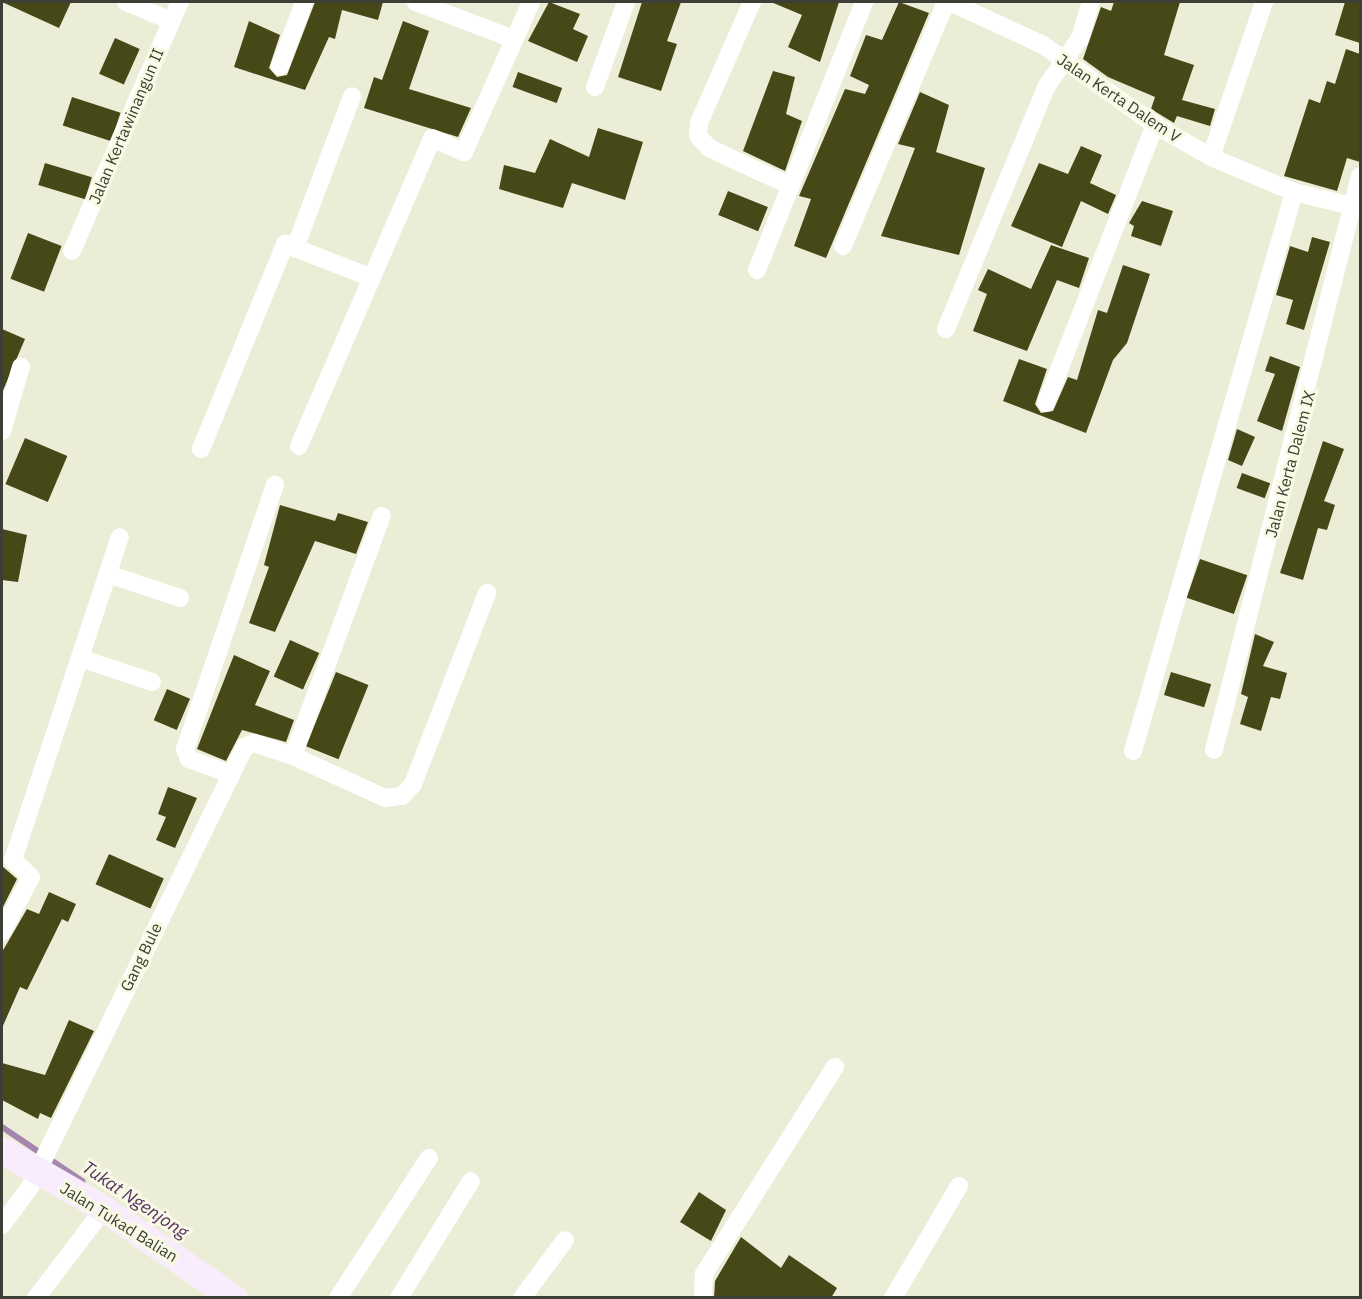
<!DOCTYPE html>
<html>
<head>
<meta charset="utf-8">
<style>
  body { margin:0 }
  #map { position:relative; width:1362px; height:1299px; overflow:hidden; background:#ebedd7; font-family:"IBM Plex Sans",sans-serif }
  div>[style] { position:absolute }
  .stream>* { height:6px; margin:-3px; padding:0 3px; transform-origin:3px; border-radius:3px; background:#a586af }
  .building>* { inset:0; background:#474817; transform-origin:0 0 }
  .street>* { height:18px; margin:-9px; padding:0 9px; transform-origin:9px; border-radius:9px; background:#fff }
  .secondary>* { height:27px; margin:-13.5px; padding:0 13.5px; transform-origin:13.5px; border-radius:13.5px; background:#f9edfd }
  span { translate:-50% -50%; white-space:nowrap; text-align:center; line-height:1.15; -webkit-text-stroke:6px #f8fae4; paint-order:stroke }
  .street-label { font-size:16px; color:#3d3e35 }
  .water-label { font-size:18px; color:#593066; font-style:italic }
  .frame { position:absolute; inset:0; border:3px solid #3d3e35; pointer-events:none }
</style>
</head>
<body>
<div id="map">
  <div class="stream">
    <i style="left:2px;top:1127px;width:97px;rotate:34deg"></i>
  </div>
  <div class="building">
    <i style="clip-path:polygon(2px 2px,71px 2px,59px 28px)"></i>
    <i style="clip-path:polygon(315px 2px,383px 2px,378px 20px,342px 10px,335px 39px,329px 37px,305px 90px,234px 67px,249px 21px,280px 35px,269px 68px,277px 77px,287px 75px)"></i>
    <i style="clip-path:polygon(549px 2px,580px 14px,573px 29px,588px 36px,577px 62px,528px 41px)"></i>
    <i style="clip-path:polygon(642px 2px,681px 2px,667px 41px,677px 44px,661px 91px,618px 77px)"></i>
    <i style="clip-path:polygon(771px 2px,839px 2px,820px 62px,788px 47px,802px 15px)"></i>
    <i style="clip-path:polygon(899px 2px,929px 13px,826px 258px,794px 246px,811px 199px,799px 196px,845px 89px,865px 94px,869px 85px,850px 76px,866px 35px,882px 40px)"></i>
    <i style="clip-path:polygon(1114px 2px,1180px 2px,1164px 55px,1194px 65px,1182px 100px,1215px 109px,1210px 126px,1177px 116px,1174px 123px,1151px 109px,1155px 97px,1108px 77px,1083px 59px,1101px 7px,1111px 11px)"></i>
    <i style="clip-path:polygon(1345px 2px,1360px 2px,1360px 43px,1335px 35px)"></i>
    <i style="clip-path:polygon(403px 21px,429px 31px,409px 89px,471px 108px,458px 137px,364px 108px,374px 77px,382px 80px)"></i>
    <i style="left:115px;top:38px;width:27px;height:39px;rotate:24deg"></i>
    <i style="clip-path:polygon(1346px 49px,1360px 54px,1360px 162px,1347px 158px,1337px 191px,1284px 176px,1309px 99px,1320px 103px,1327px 81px,1335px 84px)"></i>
    <i style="clip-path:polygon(773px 71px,795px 77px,786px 114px,802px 121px,785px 171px,743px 151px)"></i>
    <i style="left:518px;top:72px;width:47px;height:16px;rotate:20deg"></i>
    <i style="clip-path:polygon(920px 92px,949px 105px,936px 152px,985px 168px,959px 255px,881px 236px,915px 148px,898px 144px)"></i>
    <i style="left:72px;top:97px;width:51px;height:30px;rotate:18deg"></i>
    <i style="clip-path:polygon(598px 128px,643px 142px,625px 200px,572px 183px,563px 208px,499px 189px,504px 165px,535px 173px,550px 139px,589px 157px)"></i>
    <i style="clip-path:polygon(1081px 146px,1102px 155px,1090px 183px,1116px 195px,1108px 214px,1081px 201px,1062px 247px,1011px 226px,1039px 163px,1068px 174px)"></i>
    <i style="left:45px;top:163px;width:49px;height:23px;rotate:17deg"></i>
    <i style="left:728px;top:191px;width:43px;height:26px;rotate:22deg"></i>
    <i style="clip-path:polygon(1142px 201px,1173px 211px,1161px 246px,1131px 236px,1134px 226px,1129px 223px)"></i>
    <i style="left:28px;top:233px;width:36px;height:49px;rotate:21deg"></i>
    <i style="clip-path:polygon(1312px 237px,1330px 242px,1304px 330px,1286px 324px,1293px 300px,1276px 295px,1290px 246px,1308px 252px)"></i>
    <i style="clip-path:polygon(1051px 245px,1089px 258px,1079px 288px,1057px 280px,1027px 351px,973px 331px,987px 294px,978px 290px,988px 269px,1031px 289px)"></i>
    <i style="clip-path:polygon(1123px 265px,1150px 274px,1127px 343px,1113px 360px,1086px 433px,1003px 401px,1019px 359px,1047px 369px,1035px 404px,1041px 413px,1053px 411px,1068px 377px,1077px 380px,1098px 310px,1107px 313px)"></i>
    <i style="clip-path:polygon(2px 329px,25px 339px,2px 393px)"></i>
    <i style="clip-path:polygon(1270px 356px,1300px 367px,1282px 431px,1257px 421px,1275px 374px,1265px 371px)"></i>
    <i style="clip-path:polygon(1237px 429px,1255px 437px,1242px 466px,1228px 460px)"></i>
    <i style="left:25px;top:438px;width:46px;height:50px;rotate:23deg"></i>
    <i style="clip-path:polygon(1323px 441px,1344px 449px,1324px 501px,1335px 505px,1327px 530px,1318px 528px,1303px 580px,1280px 573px)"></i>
    <i style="left:1242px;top:473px;width:30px;height:16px;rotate:20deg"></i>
    <i style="clip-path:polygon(280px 505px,335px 521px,338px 513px,368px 522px,356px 554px,315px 541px,275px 632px,249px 623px,269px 567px,264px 565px)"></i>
    <i style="clip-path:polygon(2px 529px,27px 535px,18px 582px,2px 580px)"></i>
    <i style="left:1200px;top:559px;width:50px;height:41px;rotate:19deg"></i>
    <i style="clip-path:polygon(1255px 634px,1274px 642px,1263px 666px,1287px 673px,1280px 699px,1271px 697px,1261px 731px,1240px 724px,1248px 697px,1241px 694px)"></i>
    <i style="left:290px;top:640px;width:32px;height:40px;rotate:24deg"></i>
    <i style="clip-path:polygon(234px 655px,270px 671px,255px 705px,294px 720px,286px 742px,242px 730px,226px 761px,197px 749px)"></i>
    <i style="left:336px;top:672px;width:35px;height:80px;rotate:22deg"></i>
    <i style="left:1171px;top:672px;width:42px;height:24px;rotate:17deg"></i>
    <i style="left:167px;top:689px;width:25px;height:34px;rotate:23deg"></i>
    <i style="clip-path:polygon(168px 787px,197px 798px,175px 848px,156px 840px,166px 817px,158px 814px)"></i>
    <i style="left:109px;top:854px;width:60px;height:33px;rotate:24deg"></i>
    <i style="clip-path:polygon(2px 866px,17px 879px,2px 909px)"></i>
    <i style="clip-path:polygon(49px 892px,76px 904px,68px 922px,62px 919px,27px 990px,20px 987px,2px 1028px,2px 952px,27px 909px,39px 914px)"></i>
    <i style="clip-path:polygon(69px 1020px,94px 1031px,51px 1118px,40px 1113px,38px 1119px,2px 1100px,2px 1063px,45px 1075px)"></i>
    <i style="clip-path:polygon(699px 1192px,726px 1210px,711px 1241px,680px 1222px)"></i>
    <i style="clip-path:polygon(741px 1237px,781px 1268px,789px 1255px,837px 1288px,831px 1298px,714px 1298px,715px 1281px)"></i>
  </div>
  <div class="street">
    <i style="left:126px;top:2px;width:49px;rotate:22.9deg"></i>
    <i style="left:416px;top:2px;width:105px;rotate:20.7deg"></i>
    <i style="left:752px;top:2px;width:132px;rotate:113.7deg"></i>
    <i style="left:699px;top:123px;width:13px;rotate:94deg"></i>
    <i style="left:698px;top:136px;width:16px;rotate:47deg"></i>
    <i style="left:709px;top:148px;width:90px;rotate:24.9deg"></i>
    <i style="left:950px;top:2px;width:102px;rotate:24.8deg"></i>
    <i style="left:1043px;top:45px;width:138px;rotate:35.5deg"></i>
    <i style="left:1155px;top:125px;width:64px;rotate:29.7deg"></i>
    <i style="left:1211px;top:157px;width:90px;rotate:22.9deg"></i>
    <i style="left:1294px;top:192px;width:68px;rotate:13.6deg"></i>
    <i style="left:280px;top:66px;width:68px;rotate:-69.4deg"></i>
    <i style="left:595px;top:87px;width:90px;rotate:-70deg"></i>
    <i style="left:1211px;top:157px;width:164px;rotate:-71.1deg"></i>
    <i style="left:843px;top:246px;width:265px;rotate:-67.1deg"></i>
    <i style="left:295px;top:248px;width:162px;rotate:-69.4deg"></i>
    <i style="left:72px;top:251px;width:271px;rotate:-66.6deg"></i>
    <i style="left:757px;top:270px;width:289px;rotate:-68.2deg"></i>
    <i style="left:946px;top:329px;width:262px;rotate:-67.5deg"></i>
    <i style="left:1046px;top:87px;width:60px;rotate:-55.2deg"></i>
    <i style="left:1080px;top:38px;width:38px;rotate:-73deg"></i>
    <i style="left:1046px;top:403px;width:299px;rotate:-68.6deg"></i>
    <i style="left:2px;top:431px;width:67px;rotate:-73.5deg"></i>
    <i style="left:299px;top:446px;width:335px;rotate:-66.6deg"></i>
    <i style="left:432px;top:138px;width:35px;rotate:24deg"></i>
    <i style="left:464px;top:152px;width:164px;rotate:-65.9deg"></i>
    <i style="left:201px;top:449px;width:222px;rotate:-67.7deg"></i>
    <i style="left:285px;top:244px;width:93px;rotate:21.3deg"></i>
    <i style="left:108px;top:574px;width:76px;rotate:18.4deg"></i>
    <i style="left:80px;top:658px;width:76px;rotate:18.4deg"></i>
    <i style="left:1214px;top:750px;width:592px;rotate:-75.73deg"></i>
    <i style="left:1133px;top:751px;width:582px;rotate:-73.93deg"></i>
    <i style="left:293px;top:756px;width:256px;rotate:-69.7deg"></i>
    <i style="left:230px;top:774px;width:44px;rotate:-159.9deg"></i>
    <i style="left:189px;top:759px;width:11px;rotate:-112deg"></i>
    <i style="left:185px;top:749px;width:279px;rotate:-71.2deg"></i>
    <i style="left:2px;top:932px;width:62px;rotate:-62.2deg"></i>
    <i style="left:31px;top:877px;width:25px;rotate:-137deg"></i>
    <i style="left:13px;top:860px;width:340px;rotate:-71.7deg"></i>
    <i style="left:2px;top:1225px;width:47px;rotate:-53.6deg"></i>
    <i style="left:30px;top:1187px;width:490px;rotate:-64deg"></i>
    <i style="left:245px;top:747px;width:10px;rotate:-24deg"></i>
    <i style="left:254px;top:743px;width:41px;rotate:18.4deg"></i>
    <i style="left:293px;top:756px;width:101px;rotate:24.5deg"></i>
    <i style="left:385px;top:798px;width:17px;rotate:-7deg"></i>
    <i style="left:402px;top:796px;width:16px;rotate:-47deg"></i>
    <i style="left:413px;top:784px;width:205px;rotate:-68.8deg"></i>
    <i style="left:36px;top:1298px;width:112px;rotate:-52.6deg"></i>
    <i style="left:338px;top:1298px;width:167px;rotate:-57deg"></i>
    <i style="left:399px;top:1298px;width:137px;rotate:-58.4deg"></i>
    <i style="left:522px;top:1298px;width:72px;rotate:-53.4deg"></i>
    <i style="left:703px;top:1298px;width:24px;rotate:-88deg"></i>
    <i style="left:704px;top:1274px;width:245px;rotate:-57.7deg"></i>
    <i style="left:893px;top:1298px;width:130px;rotate:-59.5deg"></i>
  </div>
  <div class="secondary">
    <i style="left:2px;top:1150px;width:118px;rotate:30deg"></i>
    <i style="left:104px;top:1209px;width:158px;rotate:34.4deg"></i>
  </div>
  <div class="street-label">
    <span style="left:1119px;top:98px;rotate:34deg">Jalan Kerta Dalem V</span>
    <span style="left:126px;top:126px;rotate:-67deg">Jalan Kertawinangun II</span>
    <span style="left:1290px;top:464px;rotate:-75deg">Jalan Kerta Dalem IX</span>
    <span style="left:141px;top:957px;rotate:-64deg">Gang Bule</span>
    <span style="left:119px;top:1222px;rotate:32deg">Jalan Tukad Balian</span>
  </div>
  <div class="water-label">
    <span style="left:135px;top:1200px;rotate:34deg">Tukat Ngenjong</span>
  </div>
  <div class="frame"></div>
</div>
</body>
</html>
